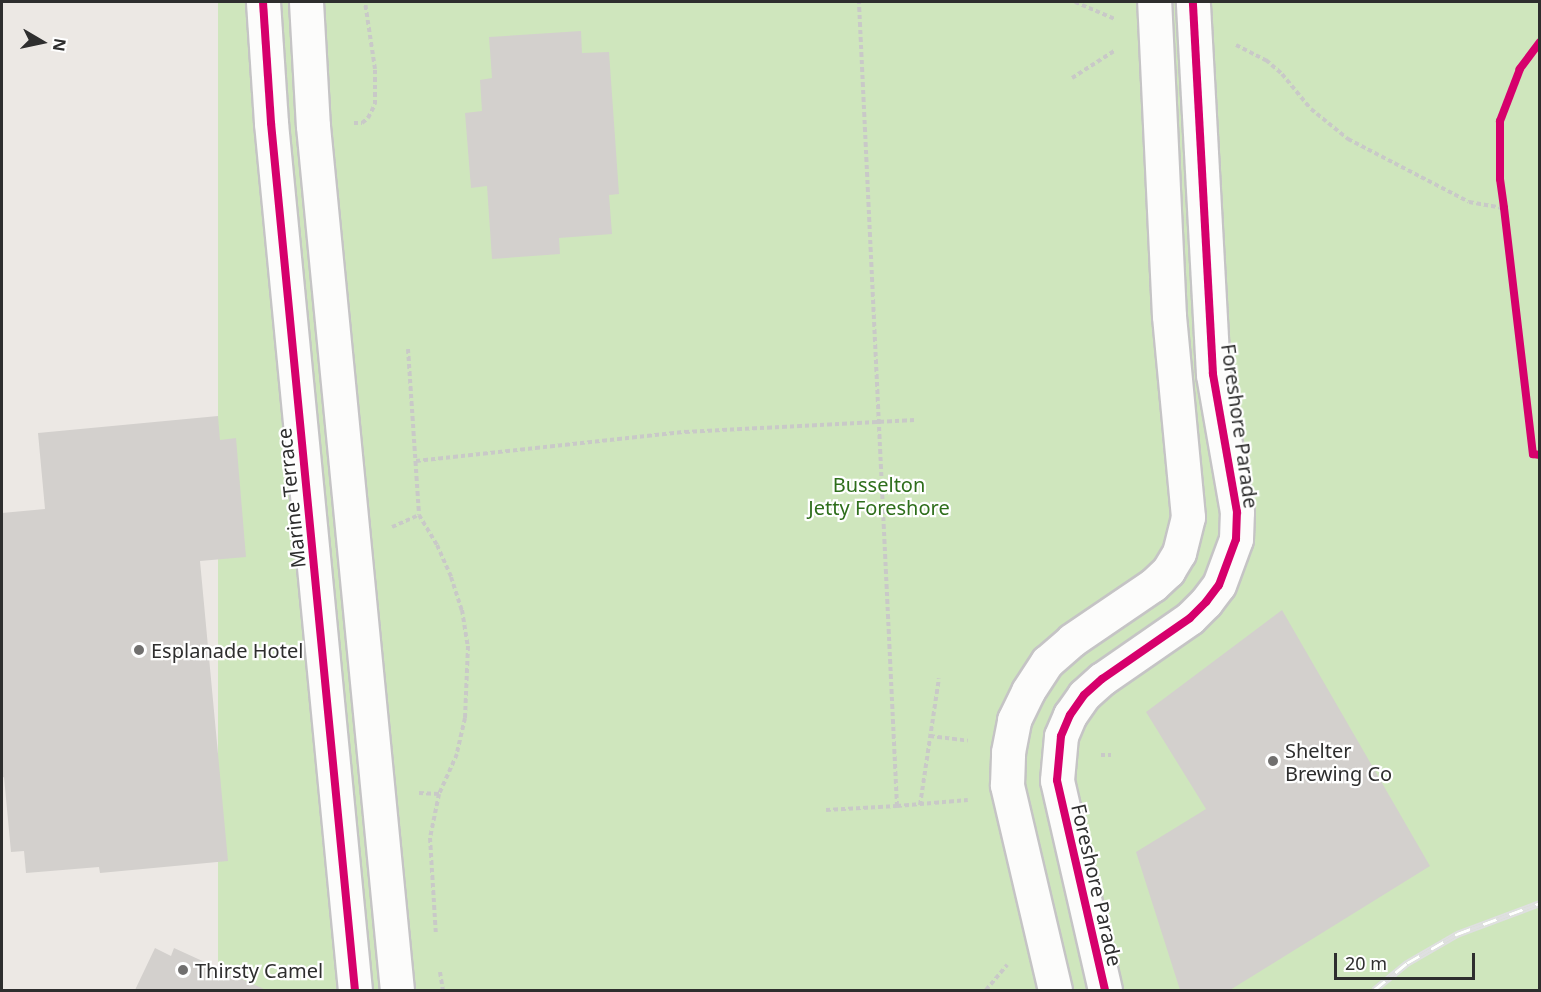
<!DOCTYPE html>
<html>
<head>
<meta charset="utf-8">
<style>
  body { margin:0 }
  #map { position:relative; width:1541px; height:992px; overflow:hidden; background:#ece8e4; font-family:"Noto Sans",sans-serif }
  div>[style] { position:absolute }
  .green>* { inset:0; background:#cfe6bd; transform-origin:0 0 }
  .building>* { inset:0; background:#d3d0cd }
  .path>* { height:4px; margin-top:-2px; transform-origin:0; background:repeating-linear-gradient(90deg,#c9c9c8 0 4.5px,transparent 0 7.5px) }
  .roads { filter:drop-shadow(2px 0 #c5c4c5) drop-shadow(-2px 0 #c5c4c5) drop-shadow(0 2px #c5c4c5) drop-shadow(0 -2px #c5c4c5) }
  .street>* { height:33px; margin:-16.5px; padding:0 16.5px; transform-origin:16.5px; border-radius:16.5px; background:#fcfcfb }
  .secondary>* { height:33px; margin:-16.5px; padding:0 16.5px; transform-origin:16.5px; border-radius:16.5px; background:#fcfcfb }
  .rail>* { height:7px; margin-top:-3.5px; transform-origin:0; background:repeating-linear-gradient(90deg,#fff 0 14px,#dfdfe1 0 28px); box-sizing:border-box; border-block:2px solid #dfdfe1 }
  .cycleway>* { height:8px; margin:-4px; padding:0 4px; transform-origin:4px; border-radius:4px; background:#d6006c }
  .dots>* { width:16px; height:16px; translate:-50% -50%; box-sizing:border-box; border:3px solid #fff; border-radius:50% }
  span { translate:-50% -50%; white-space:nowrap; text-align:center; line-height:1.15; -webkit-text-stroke:4.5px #fff; paint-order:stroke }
  .street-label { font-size:20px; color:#2e2e2e }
  .park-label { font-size:20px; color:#2e6e1b }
  .poi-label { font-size:20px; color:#2e2e2e }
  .left { translate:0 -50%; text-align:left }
  .frame { position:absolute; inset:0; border:3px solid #2e2e2e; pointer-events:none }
  .north { position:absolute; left:12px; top:12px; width:60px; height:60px; -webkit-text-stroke:4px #fff; paint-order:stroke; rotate:99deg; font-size:16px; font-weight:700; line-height:24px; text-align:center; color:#2e2e2e }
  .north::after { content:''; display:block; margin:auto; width:21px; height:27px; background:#2e2e2e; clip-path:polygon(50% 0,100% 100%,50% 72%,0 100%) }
  .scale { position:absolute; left:1334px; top:953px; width:141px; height:27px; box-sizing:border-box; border:3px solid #2e2e2e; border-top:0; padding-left:8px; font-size:18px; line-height:21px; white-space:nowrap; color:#2e2e2e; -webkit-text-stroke:4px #fff; paint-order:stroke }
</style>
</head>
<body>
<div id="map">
  <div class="green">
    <i style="left:218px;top:2px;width:1321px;height:992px"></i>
  </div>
  <div class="building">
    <i style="clip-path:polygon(581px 31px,582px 53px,609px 52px,619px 194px,609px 195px,612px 234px,559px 238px,560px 254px,492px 259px,487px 186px,471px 188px,465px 113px,482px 111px,480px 80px,492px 78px,489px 37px)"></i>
    <i style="clip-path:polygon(218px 416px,220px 440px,236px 438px,246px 557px,200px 561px,228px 861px,100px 873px,99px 867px,26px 873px,24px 851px,11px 852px,4px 777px,2px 778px,2px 513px,45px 509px,38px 433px)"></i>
    <i style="clip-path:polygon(1282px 610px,1430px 866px,1230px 990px,1180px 990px,1136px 852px,1206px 809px,1146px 712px)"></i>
    <i style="clip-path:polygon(155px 948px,171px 956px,174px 948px,266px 990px,135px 990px)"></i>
  </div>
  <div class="path">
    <i style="left:1075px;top:2px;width:43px;rotate:23deg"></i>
    <i style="left:1236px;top:45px;width:34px;rotate:27deg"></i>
    <i style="left:1266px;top:60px;width:21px;rotate:41deg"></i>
    <i style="left:1282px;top:74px;width:45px;rotate:50.4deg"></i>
    <i style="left:1311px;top:109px;width:48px;rotate:39deg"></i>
    <i style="left:1348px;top:139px;width:136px;rotate:27.5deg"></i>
    <i style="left:1469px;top:202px;width:36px;rotate:10deg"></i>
    <i style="left:1072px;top:78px;width:50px;rotate:-32.7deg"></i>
    <i style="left:354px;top:123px;width:8px"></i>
    <i style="left:362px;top:123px;width:8px;rotate:-40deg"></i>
    <i style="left:368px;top:118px;width:16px;rotate:-63deg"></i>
    <i style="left:375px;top:104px;width:35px;rotate:-90deg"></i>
    <i style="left:375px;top:69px;width:68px;rotate:-98.5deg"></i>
    <i style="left:408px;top:349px;width:166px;rotate:86.2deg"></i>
    <i style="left:419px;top:515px;width:35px;rotate:59deg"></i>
    <i style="left:437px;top:545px;width:35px;rotate:66deg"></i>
    <i style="left:451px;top:577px;width:35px;rotate:72deg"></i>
    <i style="left:462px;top:610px;width:36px;rotate:81deg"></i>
    <i style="left:468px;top:646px;width:72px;rotate:92.4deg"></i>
    <i style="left:465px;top:718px;width:37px;rotate:103deg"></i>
    <i style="left:457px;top:754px;width:44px;rotate:114.2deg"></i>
    <i style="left:439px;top:794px;width:45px;rotate:101.6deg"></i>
    <i style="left:430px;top:838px;width:97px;rotate:86.5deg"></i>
    <i style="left:416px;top:461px;width:271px;rotate:-6.2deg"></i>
    <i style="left:685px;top:432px;width:230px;rotate:-3deg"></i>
    <i style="left:392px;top:527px;width:30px;rotate:-24deg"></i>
    <i style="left:930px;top:736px;width:38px;rotate:7deg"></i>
    <i style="left:1101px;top:755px;width:10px"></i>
    <i style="left:419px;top:793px;width:20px;rotate:3deg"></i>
    <i style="left:920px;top:805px;width:128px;rotate:-81.5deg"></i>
    <i style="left:897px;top:806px;width:71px;rotate:-4.8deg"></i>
    <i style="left:826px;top:810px;width:71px;rotate:-3.2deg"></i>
    <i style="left:897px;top:806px;width:805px;rotate:-92.71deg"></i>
    <i style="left:440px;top:972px;width:18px;rotate:81deg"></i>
    <i style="left:986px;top:990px;width:33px;rotate:-50deg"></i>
  </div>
  <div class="roads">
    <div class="street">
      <i style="left:1055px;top:990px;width:211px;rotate:-103.2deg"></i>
      <i style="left:1007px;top:785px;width:33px;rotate:-88deg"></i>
      <i style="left:1008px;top:752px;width:33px;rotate:-79deg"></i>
      <i style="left:1014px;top:720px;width:32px;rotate:-64deg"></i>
      <i style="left:1028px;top:691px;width:35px;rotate:-57deg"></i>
      <i style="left:1047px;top:662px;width:33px;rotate:-41deg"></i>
      <i style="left:1072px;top:640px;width:98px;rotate:-34.2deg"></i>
      <i style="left:1153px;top:585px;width:21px;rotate:-43deg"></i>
      <i style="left:1168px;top:571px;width:21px;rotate:-59deg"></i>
      <i style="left:1179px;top:553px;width:37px;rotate:-76deg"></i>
      <i style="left:1188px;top:517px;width:202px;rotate:-95.4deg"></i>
      <i style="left:1169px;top:316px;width:314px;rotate:-92.7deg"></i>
      <i style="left:1105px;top:990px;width:215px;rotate:-102.9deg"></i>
      <i style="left:1057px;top:780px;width:44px;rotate:-84.8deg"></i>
      <i style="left:1061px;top:736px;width:23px;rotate:-67deg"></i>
      <i style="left:1070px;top:715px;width:24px;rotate:-55deg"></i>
      <i style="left:1084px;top:695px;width:24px;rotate:-42deg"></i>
      <i style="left:1102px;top:679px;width:107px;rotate:-34.7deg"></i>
      <i style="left:1190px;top:618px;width:23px;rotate:-45deg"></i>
      <i style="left:1206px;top:602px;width:21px;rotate:-53deg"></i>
      <i style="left:1219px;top:585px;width:49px;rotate:-69.7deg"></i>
      <i style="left:1236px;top:539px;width:27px;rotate:-88deg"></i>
      <i style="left:1237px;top:512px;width:140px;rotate:-99.9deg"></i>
      <i style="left:1213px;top:374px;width:373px;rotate:-93.1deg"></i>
    </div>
    <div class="secondary">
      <i style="left:263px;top:2px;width:121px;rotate:86.2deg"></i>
      <i style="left:271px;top:123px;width:871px;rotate:84.47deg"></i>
      <i style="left:306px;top:2px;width:124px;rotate:86.8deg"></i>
      <i style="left:313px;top:126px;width:868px;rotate:84.45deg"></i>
    </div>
  </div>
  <div class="rail">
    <i style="left:1374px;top:990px;width:43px;rotate:-39.3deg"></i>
    <i style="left:1407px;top:963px;width:58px;rotate:-30.1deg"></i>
    <i style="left:1457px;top:934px;width:89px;rotate:-20.5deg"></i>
  </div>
  <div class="cycleway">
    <i style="left:263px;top:2px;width:121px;rotate:86.2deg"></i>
    <i style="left:271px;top:123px;width:871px;rotate:84.47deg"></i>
    <i style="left:1540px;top:42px;width:34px;rotate:127deg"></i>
    <i style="left:1520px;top:69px;width:56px;rotate:111deg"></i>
    <i style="left:1500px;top:121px;width:58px;rotate:90deg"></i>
    <i style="left:1500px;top:179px;width:29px;rotate:82deg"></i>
    <i style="left:1504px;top:208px;width:248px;rotate:83.3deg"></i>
    <i style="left:1533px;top:454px;width:7px;rotate:8deg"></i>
    <i style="left:1105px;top:990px;width:215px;rotate:-102.9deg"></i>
    <i style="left:1057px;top:780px;width:44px;rotate:-84.8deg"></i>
    <i style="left:1061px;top:736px;width:23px;rotate:-67deg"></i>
    <i style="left:1070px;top:715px;width:24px;rotate:-55deg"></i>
    <i style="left:1084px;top:695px;width:24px;rotate:-42deg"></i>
    <i style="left:1102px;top:679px;width:107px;rotate:-34.7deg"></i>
    <i style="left:1190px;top:618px;width:23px;rotate:-45deg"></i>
    <i style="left:1206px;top:602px;width:21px;rotate:-53deg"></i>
    <i style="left:1219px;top:585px;width:49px;rotate:-69.7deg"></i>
    <i style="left:1236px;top:539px;width:27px;rotate:-88deg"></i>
    <i style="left:1237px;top:512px;width:140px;rotate:-99.9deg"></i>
    <i style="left:1213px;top:374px;width:373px;rotate:-93.1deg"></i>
  </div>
  <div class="dots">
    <i style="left:139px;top:650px;background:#706f6e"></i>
    <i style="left:1273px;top:761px;background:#706f6e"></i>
    <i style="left:183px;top:970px;background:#706f6e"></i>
  </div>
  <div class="street-label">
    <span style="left:1240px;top:426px;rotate:82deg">Foreshore Parade</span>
    <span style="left:291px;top:498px;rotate:-96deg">Marine Terrace</span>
    <span style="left:1097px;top:885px;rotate:77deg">Foreshore Parade</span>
  </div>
  <div class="park-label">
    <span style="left:879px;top:496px">Busselton<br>Jetty Foreshore</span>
  </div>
  <div class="poi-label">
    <span class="left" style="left:151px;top:650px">Esplanade Hotel</span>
    <span class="left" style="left:1285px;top:762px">Shelter<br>Brewing Co</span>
    <span class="left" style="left:195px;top:970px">Thirsty Camel</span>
  </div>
  <div class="frame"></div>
  <div class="north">N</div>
  <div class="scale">20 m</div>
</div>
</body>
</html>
